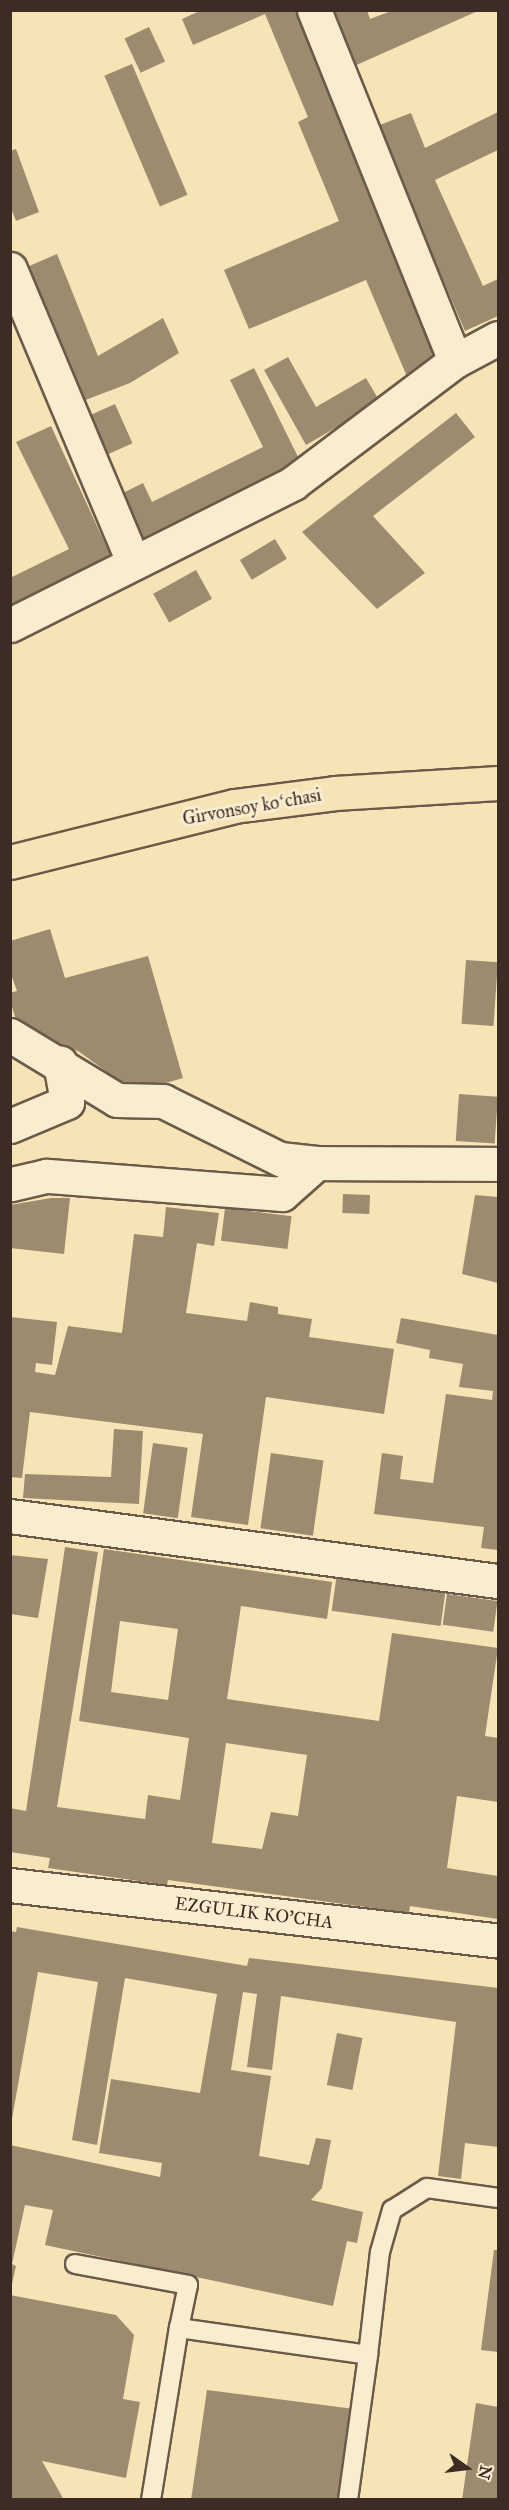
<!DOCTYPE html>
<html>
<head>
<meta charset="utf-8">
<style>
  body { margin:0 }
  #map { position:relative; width:509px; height:2510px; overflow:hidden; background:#f6e3b6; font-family:"IM FELL Great Primer",serif }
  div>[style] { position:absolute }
  .building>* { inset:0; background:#9d8b70; transform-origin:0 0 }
  .roads { filter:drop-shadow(2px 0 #6b5a49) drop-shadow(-2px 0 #6b5a49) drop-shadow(0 2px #6b5a49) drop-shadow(0 -2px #6b5a49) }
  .service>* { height:18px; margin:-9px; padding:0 9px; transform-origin:9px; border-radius:9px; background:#f9edd0 }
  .minor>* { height:33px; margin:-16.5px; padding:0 16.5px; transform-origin:16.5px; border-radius:16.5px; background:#f9edd0 }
  .primary>* { height:33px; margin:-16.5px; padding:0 16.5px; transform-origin:16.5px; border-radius:16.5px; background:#f6e3b6 }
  span { translate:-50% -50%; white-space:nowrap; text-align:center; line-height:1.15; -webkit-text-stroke:6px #f9edd0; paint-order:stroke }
  .street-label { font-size:18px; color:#3d2c25 }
  .frame { position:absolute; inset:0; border:12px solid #3d2c25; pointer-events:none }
  .north { position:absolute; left:437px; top:2438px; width:60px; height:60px; -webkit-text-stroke:4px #f9edd0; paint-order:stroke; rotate:104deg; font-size:16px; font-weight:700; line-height:24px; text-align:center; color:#3d2c25 }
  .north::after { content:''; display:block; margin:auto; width:21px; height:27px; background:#3d2c25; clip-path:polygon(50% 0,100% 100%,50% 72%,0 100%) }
</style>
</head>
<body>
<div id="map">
  <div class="building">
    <i style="clip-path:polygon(202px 10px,296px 10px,445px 367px,411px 386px,366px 280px,249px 329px,224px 270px,339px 221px,298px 122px,308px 117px,265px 14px,193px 45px,182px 19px)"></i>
    <i style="clip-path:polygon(330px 10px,367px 10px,370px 19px,394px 10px,480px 10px,352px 67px)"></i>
    <i style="left:149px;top:27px;width:38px;height:27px;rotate:65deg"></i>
    <i style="left:132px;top:64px;width:142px;height:30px;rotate:67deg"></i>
    <i style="clip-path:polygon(498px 112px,498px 150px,435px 180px,483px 286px,498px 279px,498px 316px,465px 331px,377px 126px,411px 113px,425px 148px)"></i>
    <i style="clip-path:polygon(16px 149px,39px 212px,16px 221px,10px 206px,10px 151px)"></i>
    <i style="clip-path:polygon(57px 254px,98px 356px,163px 318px,179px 353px,130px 383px,75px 404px,20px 270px)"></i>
    <i style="clip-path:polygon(288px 357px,316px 407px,366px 378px,380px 402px,306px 445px,264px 370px)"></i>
    <i style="clip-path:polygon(254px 368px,305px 471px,143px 551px,117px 496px,143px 483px,152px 502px,263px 447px,230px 380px)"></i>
    <i style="left:115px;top:404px;width:43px;height:28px;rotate:66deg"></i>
    <i style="clip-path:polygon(456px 413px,475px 437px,373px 516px,425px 573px,377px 609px,302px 532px)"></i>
    <i style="clip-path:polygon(51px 426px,114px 563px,10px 615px,10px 578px,69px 549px,16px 442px)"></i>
    <i style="left:275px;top:539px;width:23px;height:41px;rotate:59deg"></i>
    <i style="left:196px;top:570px;width:33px;height:49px;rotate:61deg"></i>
    <i style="clip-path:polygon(50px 929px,65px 978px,148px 956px,183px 1078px,135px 1092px,78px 1051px,20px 1032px,10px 1001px,10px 993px,17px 991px,10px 972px,10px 941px)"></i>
    <i style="left:466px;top:960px;width:32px;height:64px;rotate:4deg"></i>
    <i style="left:459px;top:1094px;width:39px;height:47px;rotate:4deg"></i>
    <i style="left:343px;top:1194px;width:27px;height:19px;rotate:2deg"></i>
    <i style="clip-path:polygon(475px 1195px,498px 1197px,498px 1283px,462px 1274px)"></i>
    <i style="clip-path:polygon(51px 1198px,70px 1198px,64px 1254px,10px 1248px,10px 1205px)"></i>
    <i style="clip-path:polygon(166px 1207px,219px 1213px,214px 1246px,197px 1243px,186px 1313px,247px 1321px,250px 1302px,278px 1307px,278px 1314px,312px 1319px,309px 1337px,394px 1349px,384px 1414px,266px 1397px,248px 1525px,191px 1517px,203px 1434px,30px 1412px,22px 1478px,10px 1477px,10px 1317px,57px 1322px,52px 1365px,36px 1363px,35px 1372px,55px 1375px,68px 1326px,122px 1333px,134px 1234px,163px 1237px)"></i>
    <i style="left:225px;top:1208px;width:67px;height:33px;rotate:7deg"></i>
    <i style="clip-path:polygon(401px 1318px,498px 1335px,498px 1550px,481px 1548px,484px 1527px,374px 1514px,382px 1453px,403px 1456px,400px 1479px,433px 1483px,446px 1394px,492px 1400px,493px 1391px,459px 1387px,463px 1364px,429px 1358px,430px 1350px,396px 1343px)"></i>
    <i style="clip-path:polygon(114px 1429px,143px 1431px,139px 1504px,23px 1498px,25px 1474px,111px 1477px)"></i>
    <i style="left:153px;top:1443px;width:35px;height:71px;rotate:8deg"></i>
    <i style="left:271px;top:1453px;width:53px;height:76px;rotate:8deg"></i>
    <i style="clip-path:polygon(evenodd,65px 1547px,98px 1552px,57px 1807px,145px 1819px,148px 1795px,180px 1800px,189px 1738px,79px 1721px,104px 1549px,332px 1582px,327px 1619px,241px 1606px,227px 1699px,379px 1721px,392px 1633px,498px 1648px,485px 1736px,498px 1738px,498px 1802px,457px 1796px,447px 1868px,498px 1876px,498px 1919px,410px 1906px,409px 1913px,168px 1880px,167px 1885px,48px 1868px,50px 1858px,10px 1852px,10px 1808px,26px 1811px,65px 1547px,120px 1621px,178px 1629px,168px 1700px,111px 1692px,120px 1621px,65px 1547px,226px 1743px,307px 1755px,298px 1816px,271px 1812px,262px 1849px,212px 1843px,226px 1743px)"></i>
    <i style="clip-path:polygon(10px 1555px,48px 1559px,38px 1618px,10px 1614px)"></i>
    <i style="left:337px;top:1573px;width:110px;height:38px;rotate:8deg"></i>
    <i style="left:447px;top:1594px;width:51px;height:31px;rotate:8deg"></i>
    <i style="clip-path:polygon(17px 1927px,247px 1966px,249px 1958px,498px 1988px,498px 2147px,465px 2143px,461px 2179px,438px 2176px,456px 2022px,281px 1996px,272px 2070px,247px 2067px,257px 1994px,243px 1992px,231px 2070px,271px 2076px,259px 2156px,309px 2165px,316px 2138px,331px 2140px,322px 2188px,311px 2200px,363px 2212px,357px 2243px,347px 2241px,333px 2306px,45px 2245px,53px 2210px,25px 2205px,12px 2264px,16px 2266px,10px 2293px,10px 2145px,160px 2177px,162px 2163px,99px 2153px,111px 2079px,200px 2093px,217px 1994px,125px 1978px,97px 2145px,72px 2140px,98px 1982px,38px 1972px,10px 2130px,10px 1931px,16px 1932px)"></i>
    <i style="left:337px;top:2033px;width:26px;height:53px;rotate:11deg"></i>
    <i style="clip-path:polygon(494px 2250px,498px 2250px,498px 2352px,481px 2350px)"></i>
    <i style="clip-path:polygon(10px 2295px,116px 2315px,134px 2335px,123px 2399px,140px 2402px,126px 2478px,42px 2461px,64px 2500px,10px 2500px)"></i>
    <i style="clip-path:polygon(207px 2390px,354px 2409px,342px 2500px,191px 2500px)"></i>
    <i style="clip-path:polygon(476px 2403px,498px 2407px,498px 2500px,462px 2500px)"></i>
  </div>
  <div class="roads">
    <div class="service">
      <i style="left:75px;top:2264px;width:115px;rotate:10.5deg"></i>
      <i style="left:188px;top:2285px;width:44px;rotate:101.8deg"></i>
      <i style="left:151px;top:2500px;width:174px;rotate:-80.8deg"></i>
      <i style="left:179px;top:2328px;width:191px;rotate:8.1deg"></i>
      <i style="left:368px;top:2355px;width:104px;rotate:-83.4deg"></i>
      <i style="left:380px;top:2252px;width:44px;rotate:-74.1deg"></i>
      <i style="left:392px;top:2210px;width:41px;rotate:-32.2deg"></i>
      <i style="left:427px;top:2188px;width:72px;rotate:8deg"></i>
      <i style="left:348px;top:2500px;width:146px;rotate:-82.1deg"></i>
    </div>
    <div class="minor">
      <i style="left:314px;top:10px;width:378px;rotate:68.1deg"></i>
      <i style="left:10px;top:269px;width:317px;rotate:67.2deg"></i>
      <i style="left:10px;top:625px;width:317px;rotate:-26.6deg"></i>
      <i style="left:293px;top:483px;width:203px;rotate:-37deg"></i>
      <i style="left:455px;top:361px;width:49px;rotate:-28.1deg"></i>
      <i style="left:10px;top:1035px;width:125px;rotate:31.3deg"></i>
      <i style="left:117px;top:1100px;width:46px;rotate:1.2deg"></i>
      <i style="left:163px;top:1101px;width:131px;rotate:26.4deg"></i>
      <i style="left:280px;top:1159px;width:37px;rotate:6deg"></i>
      <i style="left:317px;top:1163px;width:47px;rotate:138.5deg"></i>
      <i style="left:282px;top:1194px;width:237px;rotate:-175.6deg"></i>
      <i style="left:46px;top:1176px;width:37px;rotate:167deg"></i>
      <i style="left:10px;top:1126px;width:62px;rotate:-22.8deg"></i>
      <i style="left:67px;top:1102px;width:40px;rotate:-100deg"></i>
      <i style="left:317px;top:1163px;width:181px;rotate:0.3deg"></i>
      <i style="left:10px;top:1516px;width:492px;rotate:7.6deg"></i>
      <i style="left:10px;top:1885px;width:491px;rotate:6.5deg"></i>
    </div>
    <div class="primary">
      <i style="left:10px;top:862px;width:231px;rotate:-14deg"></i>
      <i style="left:234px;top:806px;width:102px;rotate:-7.3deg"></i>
      <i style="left:335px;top:793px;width:163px;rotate:-3.5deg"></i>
    </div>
  </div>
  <div class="street-label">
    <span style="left:252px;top:807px;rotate:-10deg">Girvonsoy koʻchasi</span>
    <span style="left:254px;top:1913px;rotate:7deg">EZGULIK KO'CHA</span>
  </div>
  <div class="frame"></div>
  <div class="north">N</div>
</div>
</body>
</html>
